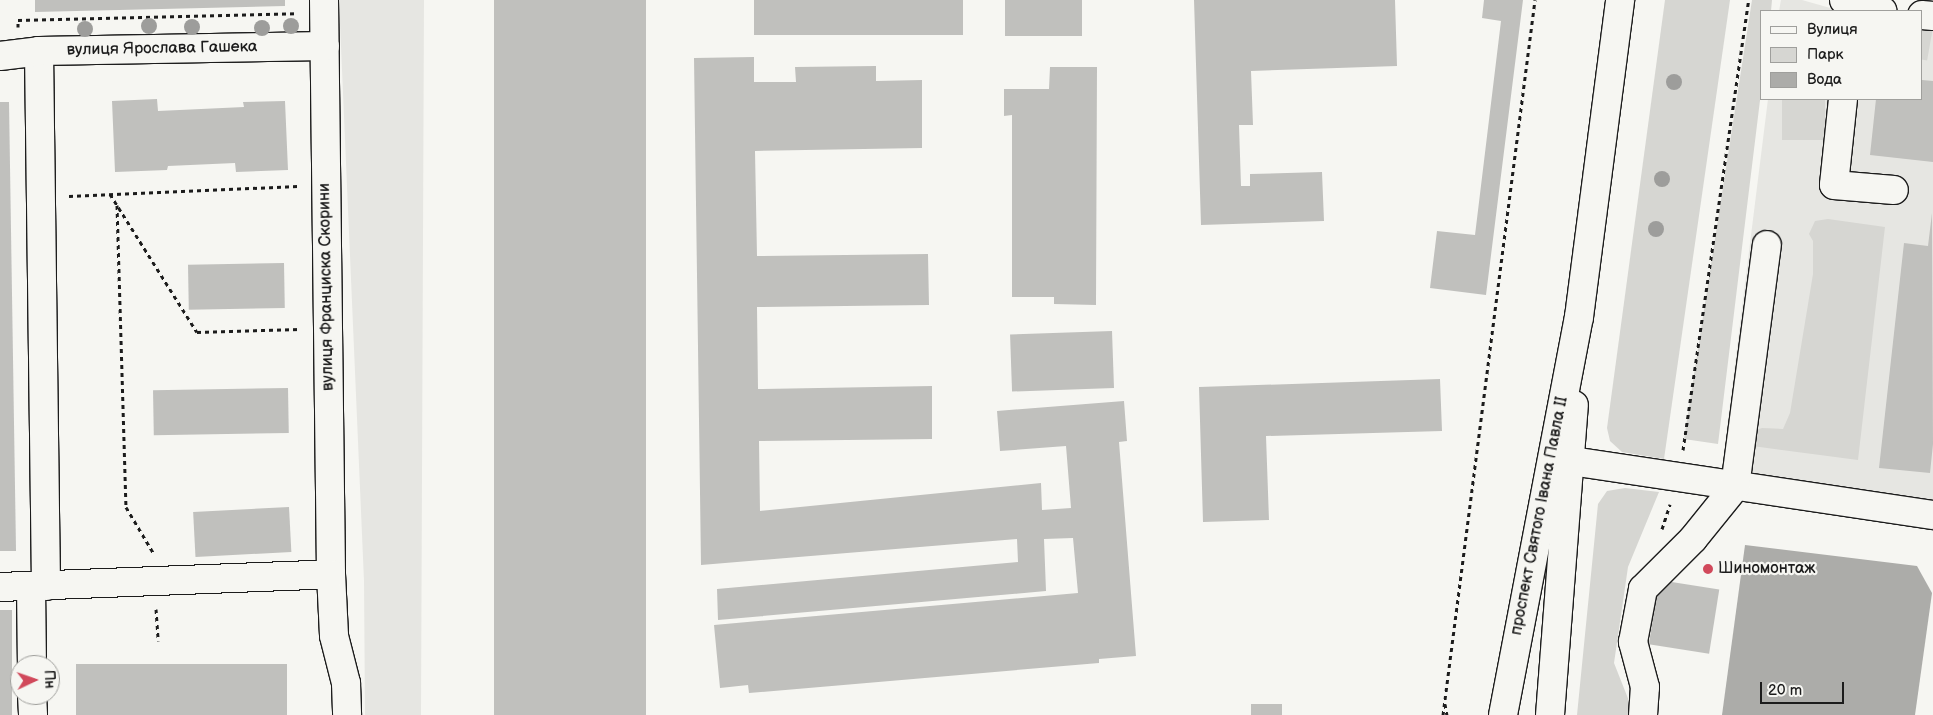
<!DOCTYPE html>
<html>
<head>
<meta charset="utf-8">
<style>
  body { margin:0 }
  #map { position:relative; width:1933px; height:715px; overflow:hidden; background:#f6f6f2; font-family:"Balsamiq Sans",sans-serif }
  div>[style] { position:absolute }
  .built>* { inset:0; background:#e6e6e2 }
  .green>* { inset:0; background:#d6d6d2; transform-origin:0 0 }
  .water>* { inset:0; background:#acaca9 }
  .building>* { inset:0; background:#c0c0bd; transform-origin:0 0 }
  .path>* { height:3px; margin-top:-1.5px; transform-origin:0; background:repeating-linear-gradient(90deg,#1c1c1c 0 4px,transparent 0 8px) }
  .roads { filter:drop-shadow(1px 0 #1c1c1c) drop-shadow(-1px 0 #1c1c1c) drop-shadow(0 1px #1c1c1c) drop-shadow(0 -1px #1c1c1c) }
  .minor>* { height:28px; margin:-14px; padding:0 14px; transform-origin:14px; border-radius:14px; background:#f6f6f2 }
  .major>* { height:28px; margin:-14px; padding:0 14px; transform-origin:14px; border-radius:14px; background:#f6f6f2 }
  .trees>* { width:16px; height:16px; margin:-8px; border-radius:50%; background:#9d9d9b }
  .dots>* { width:14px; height:14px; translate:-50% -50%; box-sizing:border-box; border:2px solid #f6f6f2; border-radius:50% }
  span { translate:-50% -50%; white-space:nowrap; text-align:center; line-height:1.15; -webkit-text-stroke:4.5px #f6f6f2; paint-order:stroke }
  .street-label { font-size:16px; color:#1c1c1c }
  .poi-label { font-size:16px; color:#1c1c1c }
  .left { translate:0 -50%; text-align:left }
  .legend { position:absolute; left:1760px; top:10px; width:162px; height:90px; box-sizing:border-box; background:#f6f6f2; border:1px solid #9f9f9c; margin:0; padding:6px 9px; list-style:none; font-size:15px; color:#1c1c1c }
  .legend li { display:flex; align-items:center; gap:10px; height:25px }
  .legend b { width:25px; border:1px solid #9f9f9c }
  .north { position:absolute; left:10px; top:655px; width:50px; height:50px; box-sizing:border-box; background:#f6f6f2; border:1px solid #9f9f9c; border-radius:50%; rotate:87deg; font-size:14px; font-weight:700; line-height:20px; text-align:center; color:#1c1c1c }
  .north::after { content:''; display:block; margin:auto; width:18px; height:22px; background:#d1495b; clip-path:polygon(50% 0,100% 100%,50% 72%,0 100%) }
  .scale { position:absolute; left:1760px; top:682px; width:84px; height:22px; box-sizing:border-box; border:2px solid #1c1c1c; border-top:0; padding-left:6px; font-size:15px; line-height:18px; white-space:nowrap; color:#1c1c1c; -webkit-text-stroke:4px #f6f6f2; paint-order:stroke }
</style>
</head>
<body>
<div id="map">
  <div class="built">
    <i style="clip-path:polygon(339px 0,424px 0,421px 715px,365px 715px,364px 581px)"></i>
    <i style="clip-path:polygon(1781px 0,1802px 0,1841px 11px,1779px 11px)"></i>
    <i style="clip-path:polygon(1922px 24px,1933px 25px,1933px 500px,1721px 476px,1768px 99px,1922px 99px)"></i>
  </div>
  <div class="green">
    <i style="clip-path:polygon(1665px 0,1730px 0,1664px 459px,1622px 452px,1610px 441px,1607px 428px)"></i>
    <i style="clip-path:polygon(1752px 0,1772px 0,1771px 11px,1762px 11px,1762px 84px,1718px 444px,1684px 439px)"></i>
    <i style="left:1922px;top:26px;width:11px;height:33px;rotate:10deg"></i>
    <i style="left:1782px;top:99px;width:43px;height:41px"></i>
    <i style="clip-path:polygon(1828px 219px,1885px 227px,1858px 460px,1745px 445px,1751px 432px,1762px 428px,1783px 429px,1790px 413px,1813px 274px,1813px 241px,1809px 234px,1815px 221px)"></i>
    <i style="clip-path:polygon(1625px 488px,1659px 492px,1628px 567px,1614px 663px,1631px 706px,1630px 715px,1577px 715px,1598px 504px,1607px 491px)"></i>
  </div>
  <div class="water">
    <i style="clip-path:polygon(1745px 545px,1917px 566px,1932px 593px,1915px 715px,1722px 715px)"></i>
  </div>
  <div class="building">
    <i style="clip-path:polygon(35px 0,285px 0,285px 6px,35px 12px)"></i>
    <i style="left:494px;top:0;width:152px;height:715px"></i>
    <i style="left:754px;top:0;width:209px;height:35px"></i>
    <i style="left:1005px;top:0;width:77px;height:36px"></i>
    <i style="clip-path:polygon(1194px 0,1395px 0,1397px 66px,1251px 71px,1253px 125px,1239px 125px,1241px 186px,1250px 186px,1250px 174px,1322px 172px,1324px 221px,1201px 225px)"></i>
    <i style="clip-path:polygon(1484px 0,1523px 0,1486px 295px,1430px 288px,1437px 231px,1475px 235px,1501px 21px,1482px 18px)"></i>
    <i style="clip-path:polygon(754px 57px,754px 82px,796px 82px,795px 67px,876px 66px,876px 81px,922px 80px,922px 148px,755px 151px,757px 256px,928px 254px,929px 305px,757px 307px,758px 389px,932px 386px,932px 439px,759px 441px,760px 511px,1041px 483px,1042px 510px,1071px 508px,1066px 446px,1000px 451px,997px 411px,1124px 401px,1127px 441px,1119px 442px,1136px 656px,1099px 659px,1099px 663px,749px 693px,748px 685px,720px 688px,714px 625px,1078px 593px,1073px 538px,1044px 539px,1046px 591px,718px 620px,717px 589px,1018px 562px,1017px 539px,701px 565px,694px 58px)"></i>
    <i style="clip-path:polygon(1050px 67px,1097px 67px,1096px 305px,1054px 304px,1054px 297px,1012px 297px,1012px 115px,1004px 116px,1004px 89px,1049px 89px)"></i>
    <i style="clip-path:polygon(1922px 80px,1933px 81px,1933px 162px,1870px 155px,1876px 99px,1922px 99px)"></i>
    <i style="clip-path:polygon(157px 99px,158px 111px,244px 107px,243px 102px,285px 101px,288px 170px,236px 172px,235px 163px,168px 166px,167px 170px,115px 172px,112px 101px)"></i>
    <i style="clip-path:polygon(0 102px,9px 102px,16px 551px,0 551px)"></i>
    <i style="clip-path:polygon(1932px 213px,1933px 444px,1930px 473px,1879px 468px,1904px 243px,1928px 246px)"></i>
    <i style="left:284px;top:263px;width:45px;height:96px;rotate:89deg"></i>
    <i style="left:1112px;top:331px;width:57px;height:102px;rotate:88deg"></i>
    <i style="clip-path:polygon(1440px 379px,1442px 431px,1266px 436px,1269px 520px,1203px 522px,1199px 387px)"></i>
    <i style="left:288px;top:388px;width:45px;height:135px;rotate:89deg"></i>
    <i style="left:289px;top:507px;width:45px;height:96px;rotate:87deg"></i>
    <i style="left:1659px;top:580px;width:61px;height:65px;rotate:9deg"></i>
    <i style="left:0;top:610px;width:12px;height:105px"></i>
    <i style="left:76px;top:664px;width:211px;height:51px"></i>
    <i style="left:1282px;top:704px;width:11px;height:31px;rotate:90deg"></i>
  </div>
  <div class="path">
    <i style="left:18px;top:27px;width:7px;rotate:-90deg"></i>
    <i style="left:18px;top:20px;width:279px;rotate:-1.4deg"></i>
    <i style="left:110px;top:194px;width:163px;rotate:57.8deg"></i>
    <i style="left:197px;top:332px;width:104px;rotate:-1.7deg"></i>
    <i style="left:69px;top:196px;width:229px;rotate:-2.5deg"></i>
    <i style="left:117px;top:205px;width:302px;rotate:88.3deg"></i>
    <i style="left:126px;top:507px;width:55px;rotate:59.2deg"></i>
    <i style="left:1683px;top:450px;width:455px;rotate:-81.7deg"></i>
    <i style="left:1662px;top:529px;width:26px;rotate:-72deg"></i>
    <i style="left:156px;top:609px;width:32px;rotate:86deg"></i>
    <i style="left:1445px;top:704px;width:11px;rotate:80deg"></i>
    <i style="left:1443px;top:715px;width:721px;rotate:-82.67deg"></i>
  </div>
  <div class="roads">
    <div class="minor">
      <i style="left:324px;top:0;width:574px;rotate:89.3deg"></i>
      <i style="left:331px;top:574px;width:62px;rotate:87.2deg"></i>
      <i style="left:334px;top:636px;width:49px;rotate:75.7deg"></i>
      <i style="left:346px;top:683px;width:32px;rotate:88deg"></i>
      <i style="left:1844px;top:0;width:9px;rotate:32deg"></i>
      <i style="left:1852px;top:5px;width:31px;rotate:11deg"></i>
      <i style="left:1922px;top:15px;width:11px;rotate:5deg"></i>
      <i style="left:39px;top:51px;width:535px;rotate:89.25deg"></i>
      <i style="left:0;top:56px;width:39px;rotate:-7deg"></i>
      <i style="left:39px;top:51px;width:286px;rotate:-1deg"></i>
      <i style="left:1843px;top:99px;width:86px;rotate:96deg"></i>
      <i style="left:1834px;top:185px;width:60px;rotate:4.8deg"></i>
      <i style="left:1571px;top:461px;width:366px;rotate:8.5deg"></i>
      <i style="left:1735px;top:487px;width:244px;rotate:-82.5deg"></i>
      <i style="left:31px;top:586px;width:79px;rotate:89.3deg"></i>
      <i style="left:0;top:587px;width:331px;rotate:-2.2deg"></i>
      <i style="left:32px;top:695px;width:20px;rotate:87deg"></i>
      <i style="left:1643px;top:715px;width:28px;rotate:-86deg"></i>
      <i style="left:1645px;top:687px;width:47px;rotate:-104.9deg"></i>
      <i style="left:1633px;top:642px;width:54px;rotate:-79.3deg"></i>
      <i style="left:1643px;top:589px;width:71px;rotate:-45deg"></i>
      <i style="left:1693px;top:539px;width:67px;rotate:-51.1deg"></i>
    </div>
    <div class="major">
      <i style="left:1503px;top:715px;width:405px;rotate:-79.2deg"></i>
      <i style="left:1579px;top:317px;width:320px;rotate:-82.6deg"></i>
      <i style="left:1550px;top:715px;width:311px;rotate:-85.6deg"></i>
    </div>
  </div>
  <div class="trees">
    <i style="left:149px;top:26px"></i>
    <i style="left:291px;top:26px"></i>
    <i style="left:192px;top:27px"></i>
    <i style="left:262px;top:28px"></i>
    <i style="left:85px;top:29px"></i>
    <i style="left:1674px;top:82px"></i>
    <i style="left:1662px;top:179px"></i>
    <i style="left:1656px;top:229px"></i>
  </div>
  <div class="dots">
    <i style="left:1708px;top:569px;background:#d1495b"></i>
  </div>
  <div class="street-label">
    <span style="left:162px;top:49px;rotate:-1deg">вулиця Ярослава Гашека</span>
    <span style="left:327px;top:287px;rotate:-91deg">вулиця Франциска Скорини</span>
    <span style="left:1540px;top:516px;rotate:-79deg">проспект Святого Івана Павла II</span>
  </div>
  <div class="poi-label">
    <span class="left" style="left:1718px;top:569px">Шиномонтаж</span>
  </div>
  <ul class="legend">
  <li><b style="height:6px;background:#f6f6f2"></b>Вулиця</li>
  <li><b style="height:14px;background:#d6d6d2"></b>Парк</li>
  <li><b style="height:14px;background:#acaca9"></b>Вода</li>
  </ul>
  <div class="north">Пн</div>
  <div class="scale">20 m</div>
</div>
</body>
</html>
